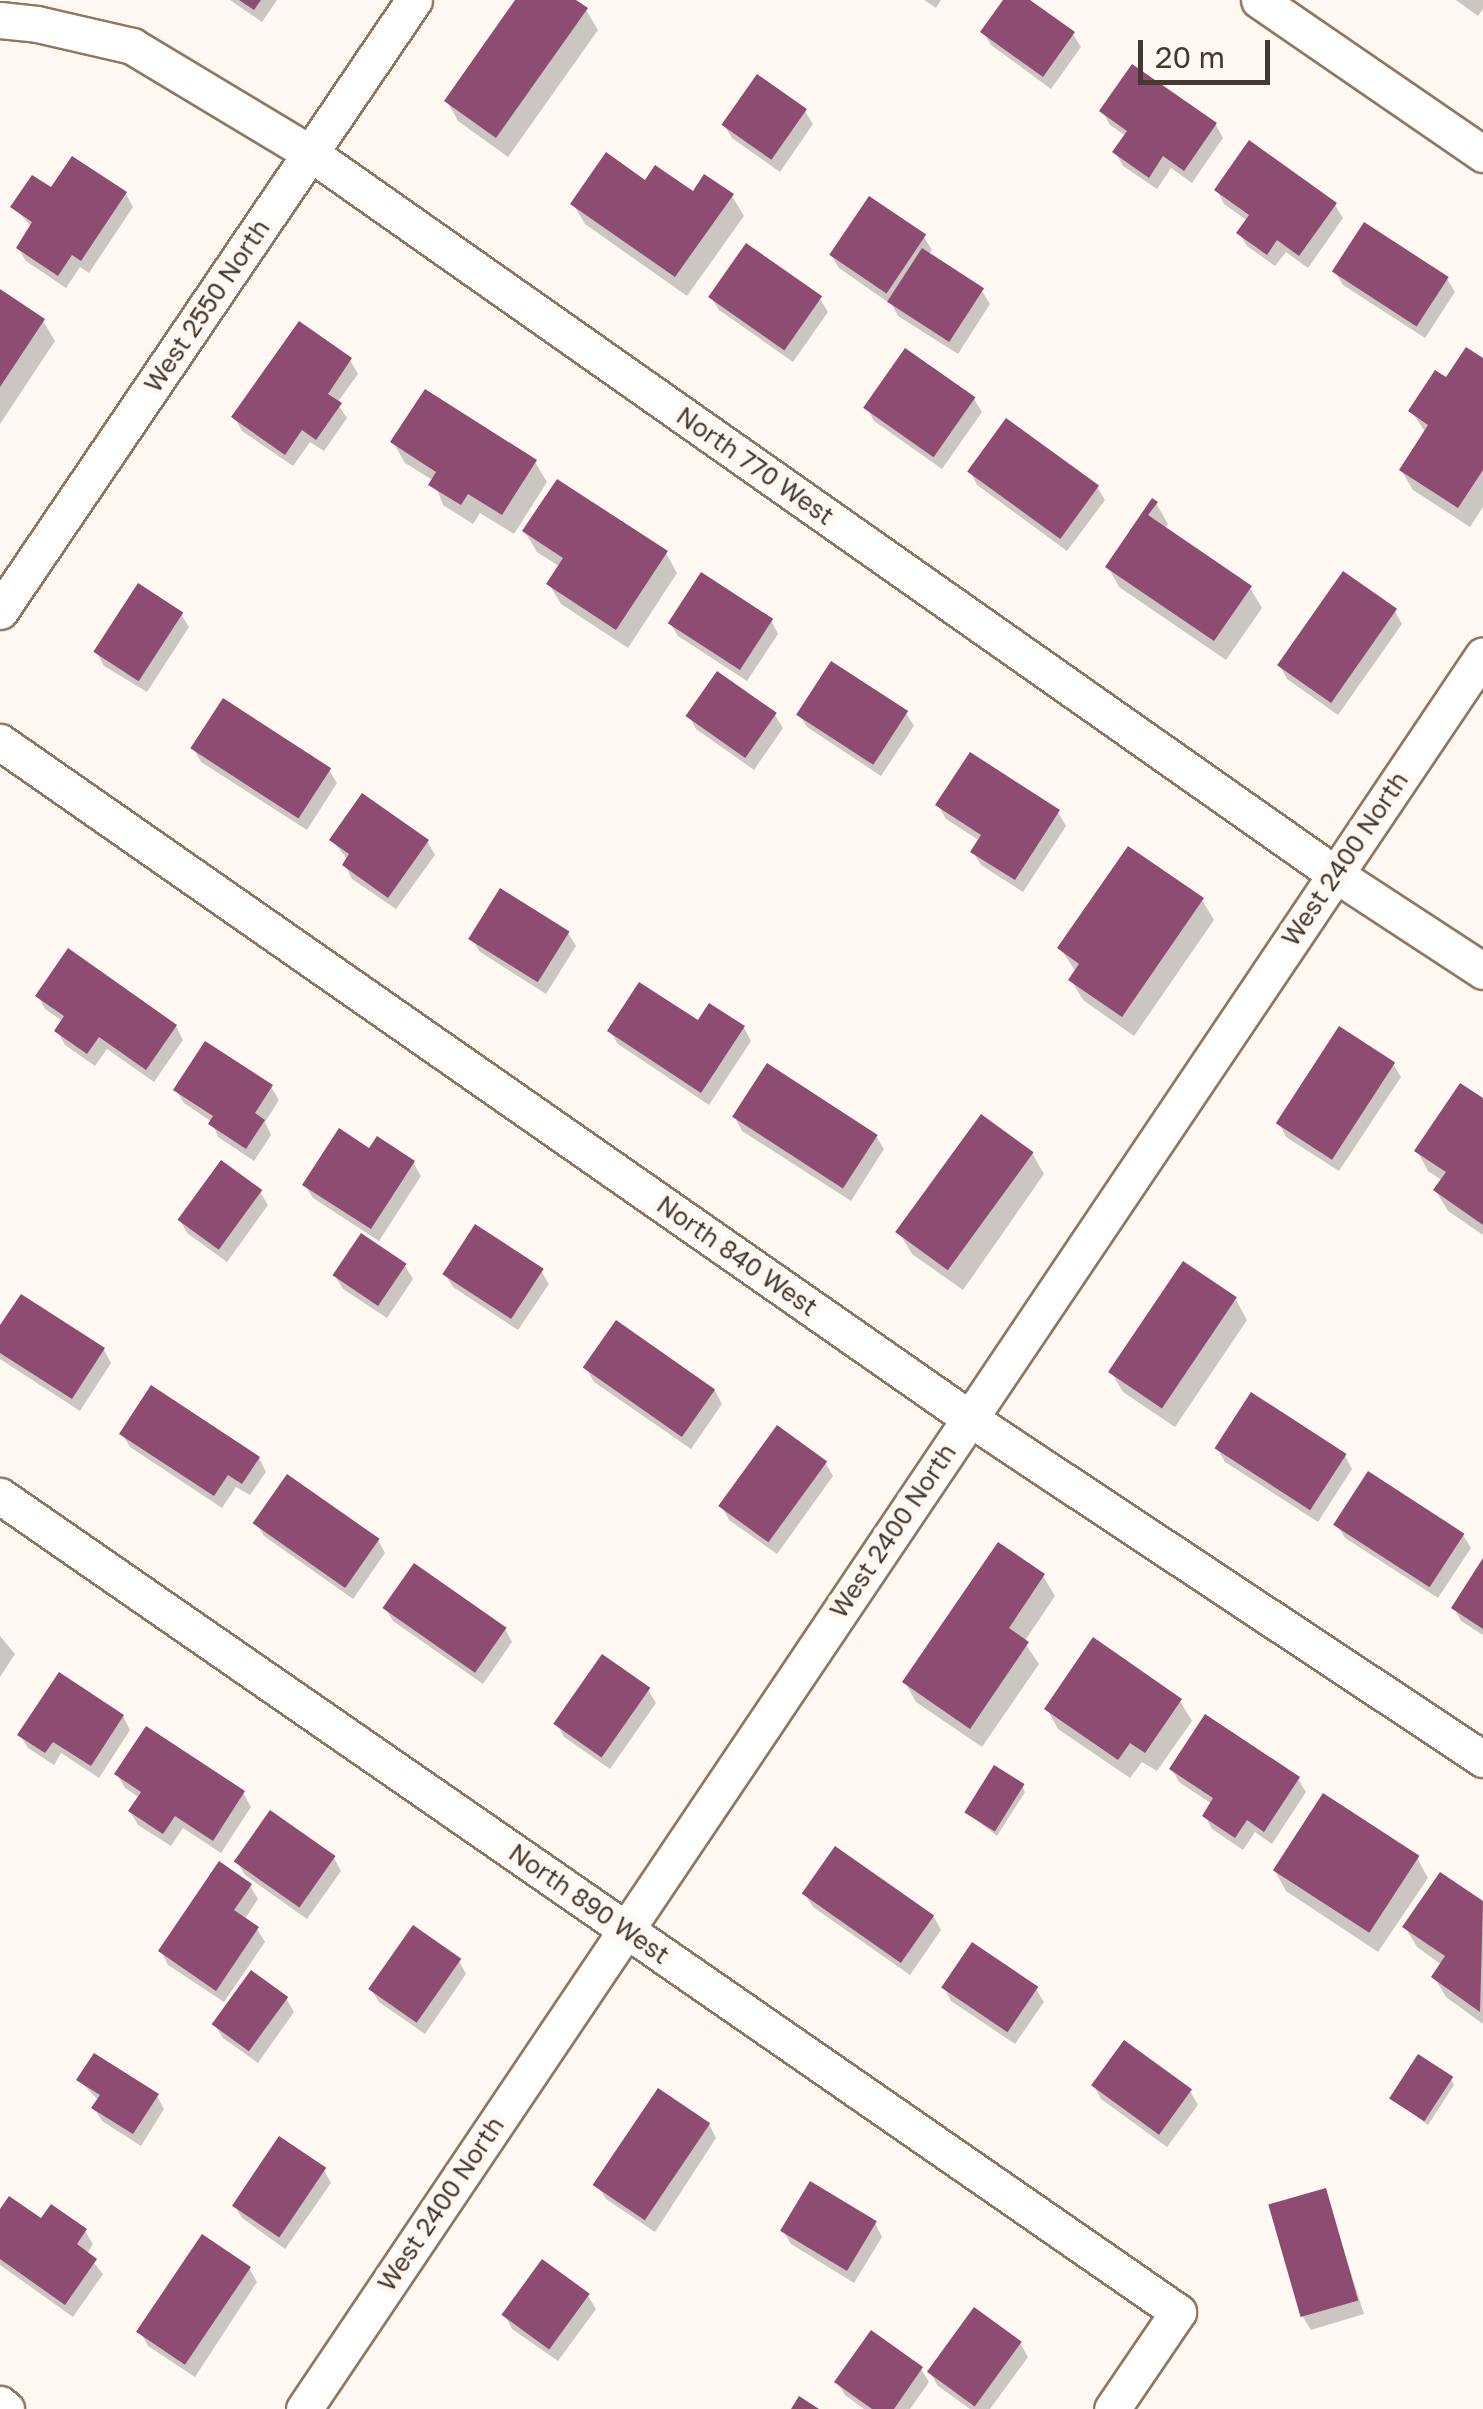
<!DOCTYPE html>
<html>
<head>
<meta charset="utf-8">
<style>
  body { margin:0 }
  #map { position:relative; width:1483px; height:2409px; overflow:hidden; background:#fff8f3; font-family:"Golos Text",sans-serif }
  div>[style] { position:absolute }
  .shadow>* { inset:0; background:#0003 }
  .building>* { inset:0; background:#8e4c72; transform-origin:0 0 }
  .roads { filter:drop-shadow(2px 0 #927760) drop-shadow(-2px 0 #927760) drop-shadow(0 2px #927760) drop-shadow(0 -2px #927760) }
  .minor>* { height:35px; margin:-17.5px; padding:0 17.5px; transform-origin:17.5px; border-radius:17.5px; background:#fff }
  span { translate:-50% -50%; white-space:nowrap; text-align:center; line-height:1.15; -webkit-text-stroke:10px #fff8f3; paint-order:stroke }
  .street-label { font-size:25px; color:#46392f }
  .scale { position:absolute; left:1138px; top:40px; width:132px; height:45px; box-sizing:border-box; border:5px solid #46392f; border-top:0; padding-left:12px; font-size:30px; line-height:35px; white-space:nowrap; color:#46392f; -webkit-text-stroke:8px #fff8f3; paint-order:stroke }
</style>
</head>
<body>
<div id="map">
  <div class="shadow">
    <i style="clip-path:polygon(230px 0,277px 0,262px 22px)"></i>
    <i style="clip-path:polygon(518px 0,572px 0,586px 10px,598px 30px,508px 157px,458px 121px,447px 101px)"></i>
    <i style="clip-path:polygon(924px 0,941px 0,936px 8px)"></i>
    <i style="clip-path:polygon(1006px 0,1026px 0,1073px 34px,1081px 47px,1051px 89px,991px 45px,983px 32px)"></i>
    <i style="clip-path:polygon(1456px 0,1483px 0,1483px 9px,1478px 16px)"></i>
    <i style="clip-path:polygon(805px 111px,813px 124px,780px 172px,732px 138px,724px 125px)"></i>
    <i style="clip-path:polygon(1102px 111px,1216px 125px,1223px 138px,1192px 183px,1171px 168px,1157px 189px,1123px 166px,1115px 152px,1126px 136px,1110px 125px)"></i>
    <i style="clip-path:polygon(645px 183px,693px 195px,732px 196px,744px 216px,687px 296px,585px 224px,573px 204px)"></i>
    <i style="clip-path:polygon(1217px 190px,1335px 205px,1343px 218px,1308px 268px,1286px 252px,1275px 266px,1247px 246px,1239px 233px,1248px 221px,1224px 204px)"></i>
    <i style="clip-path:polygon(52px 191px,126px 194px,133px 207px,89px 273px,80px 267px,66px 288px,26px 261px,18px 248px,32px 227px,13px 207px)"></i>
    <i style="clip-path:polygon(924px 237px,932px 250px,928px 255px,982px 291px,990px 304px,958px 354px,898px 316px,892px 305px,839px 268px,831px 255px)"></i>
    <i style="clip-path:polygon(1335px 272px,1447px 279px,1455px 292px,1425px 338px,1343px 285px)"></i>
    <i style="clip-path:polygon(0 292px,43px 321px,55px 341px,0 424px)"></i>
    <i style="clip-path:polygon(711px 297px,820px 299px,828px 312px,793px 362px,719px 310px)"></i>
    <i style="clip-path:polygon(350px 360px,358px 374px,337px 403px,347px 418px,324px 451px,310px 442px,293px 466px,242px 431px,234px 417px)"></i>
    <i style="clip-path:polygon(1483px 361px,1483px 507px,1470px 527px,1413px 490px,1401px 470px,1426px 433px,1411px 411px,1447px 380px)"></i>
    <i style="clip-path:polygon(974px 399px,982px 412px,942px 469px,874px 421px,867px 408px)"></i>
    <i style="clip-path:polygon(393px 442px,535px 462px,547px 482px,514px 534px,480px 513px,473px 524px,443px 505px,434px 481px,405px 463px)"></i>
    <i style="clip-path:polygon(970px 471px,1097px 487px,1105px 500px,1067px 551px,977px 485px)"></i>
    <i style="clip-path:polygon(1156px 503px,1168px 524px,1164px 529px,1250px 588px,1262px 608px,1226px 660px,1119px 587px,1108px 567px)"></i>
    <i style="clip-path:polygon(525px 532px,666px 553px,677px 573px,628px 648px,561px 604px,549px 584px,560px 567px,537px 552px)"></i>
    <i style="clip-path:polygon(1395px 611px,1402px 624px,1338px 715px,1287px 679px,1280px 666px)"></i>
    <i style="clip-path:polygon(181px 614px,189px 627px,147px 692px,104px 666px,97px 653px)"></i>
    <i style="clip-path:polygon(771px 620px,778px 634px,747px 681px,678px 636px,670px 623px)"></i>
    <i style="clip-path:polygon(906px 713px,914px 726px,881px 776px,807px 727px,799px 714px)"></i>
    <i style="clip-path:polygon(775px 715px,783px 728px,754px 770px,696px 729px,689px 716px)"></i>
    <i style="clip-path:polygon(193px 748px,329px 770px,337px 783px,307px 830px,201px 762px)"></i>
    <i style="clip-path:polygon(938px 805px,1058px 812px,1066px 826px,1023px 892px,981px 865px,973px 852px,980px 841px,946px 819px)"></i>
    <i style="clip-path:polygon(332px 840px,427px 841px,435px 855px,396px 909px,352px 879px,345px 865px,348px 860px)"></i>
    <i style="clip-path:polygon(1202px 900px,1214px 920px,1134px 1036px,1083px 1000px,1071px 980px,1076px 972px,1060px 948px)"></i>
    <i style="clip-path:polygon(568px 933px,576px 946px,546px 994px,480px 952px,472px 939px)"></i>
    <i style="clip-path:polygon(38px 996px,176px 1026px,183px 1040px,154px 1082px,107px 1049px,95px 1066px,65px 1045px,57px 1031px,64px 1022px,45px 1009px)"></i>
    <i style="clip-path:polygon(698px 1023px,744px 1028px,751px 1041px,709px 1105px,618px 1044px,610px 1031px)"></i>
    <i style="clip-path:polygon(1393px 1064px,1401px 1077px,1339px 1171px,1286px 1137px,1279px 1123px)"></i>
    <i style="clip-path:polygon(271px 1087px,279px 1100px,265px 1122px,271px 1135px,254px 1161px,218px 1137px,212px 1122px,184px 1103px,176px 1090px)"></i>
    <i style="clip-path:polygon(1483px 1102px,1483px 1235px,1448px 1211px,1436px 1191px,1443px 1181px,1428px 1171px,1417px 1151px)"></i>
    <i style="clip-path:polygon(735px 1118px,876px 1136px,884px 1149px,851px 1201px,742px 1131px)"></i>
    <i style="clip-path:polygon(370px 1151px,413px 1162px,421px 1176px,379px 1241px,313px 1198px,305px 1185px)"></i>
    <i style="clip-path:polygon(1032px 1153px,1044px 1174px,963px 1290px,912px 1254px,900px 1234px)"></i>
    <i style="clip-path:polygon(260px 1192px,268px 1205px,227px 1262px,187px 1233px,180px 1220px)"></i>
    <i style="clip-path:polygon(405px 1266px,413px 1279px,387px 1318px,343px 1289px,335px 1276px)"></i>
    <i style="clip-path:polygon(541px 1271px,549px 1284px,518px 1330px,453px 1287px,445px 1274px)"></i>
    <i style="clip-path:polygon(1236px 1300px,1247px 1320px,1175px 1427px,1123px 1392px,1111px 1372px)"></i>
    <i style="clip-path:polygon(617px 1323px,715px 1391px,722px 1404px,691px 1449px,594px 1382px,586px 1368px)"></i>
    <i style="clip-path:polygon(0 1330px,104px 1350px,111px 1363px,80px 1411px,0 1359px)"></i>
    <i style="clip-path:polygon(122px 1434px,259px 1458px,266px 1472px,250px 1495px,236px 1487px,222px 1508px,130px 1447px)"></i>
    <i style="clip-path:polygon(1217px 1448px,1345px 1456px,1352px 1469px,1318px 1522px,1225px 1462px)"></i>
    <i style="clip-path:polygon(825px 1462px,833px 1476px,777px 1554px,729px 1520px,722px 1507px)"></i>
    <i style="clip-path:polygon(256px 1523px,378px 1540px,385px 1553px,353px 1599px,264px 1536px)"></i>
    <i style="clip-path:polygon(1337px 1525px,1463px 1535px,1471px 1548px,1438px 1598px,1345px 1538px)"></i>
    <i style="clip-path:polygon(1483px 1563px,1483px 1635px,1461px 1621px,1454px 1608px)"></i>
    <i style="clip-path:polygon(1043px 1576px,1055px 1596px,1024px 1642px,1039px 1664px,982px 1747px,916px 1702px,905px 1682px)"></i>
    <i style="clip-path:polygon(385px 1608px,505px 1629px,512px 1642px,483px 1684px,393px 1621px)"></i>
    <i style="clip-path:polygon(0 1636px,15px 1654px,0 1677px)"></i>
    <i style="clip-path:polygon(648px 1690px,656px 1703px,610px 1769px,564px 1737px,557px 1724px)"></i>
    <i style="clip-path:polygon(1180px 1701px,1192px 1721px,1157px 1771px,1142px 1762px,1130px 1778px,1058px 1729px,1047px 1709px)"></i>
    <i style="clip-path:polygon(123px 1716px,130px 1730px,99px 1778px,61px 1753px,54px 1765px,28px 1748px,20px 1735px)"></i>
    <i style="clip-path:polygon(1172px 1769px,1298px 1779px,1306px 1792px,1272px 1844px,1255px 1832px,1243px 1850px,1212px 1829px,1205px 1816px,1212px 1804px,1179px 1782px)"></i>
    <i style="clip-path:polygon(117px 1774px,243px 1793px,251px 1807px,221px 1853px,183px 1828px,171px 1846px,138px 1825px,130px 1811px,140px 1798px,125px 1788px)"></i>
    <i style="clip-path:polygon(1022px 1786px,1025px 1792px,997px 1836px,966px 1812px)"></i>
    <i style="clip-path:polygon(334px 1858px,341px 1871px,307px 1919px,245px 1875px,237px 1862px)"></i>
    <i style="clip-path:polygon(1417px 1858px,1428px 1878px,1378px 1952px,1286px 1891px,1275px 1871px)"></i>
    <i style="clip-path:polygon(1441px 1875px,1483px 1904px,1483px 2024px,1446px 1997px,1434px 1977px,1442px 1965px,1417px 1947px,1405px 1927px)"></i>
    <i style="clip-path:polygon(250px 1886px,258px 1899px,244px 1920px,257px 1929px,265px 1942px,224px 2002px,168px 1965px,161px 1951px)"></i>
    <i style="clip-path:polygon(805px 1894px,934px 1917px,941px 1930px,910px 1975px,813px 1907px)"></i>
    <i style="clip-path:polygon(459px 1961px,466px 1974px,425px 2034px,379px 2002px,371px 1989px)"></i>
    <i style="clip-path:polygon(944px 1987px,1036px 1989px,1044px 2002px,1015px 2044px,951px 2001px)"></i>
    <i style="clip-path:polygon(286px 1998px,294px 2012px,258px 2063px,223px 2038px,215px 2025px)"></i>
    <i style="clip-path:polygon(1451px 2079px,1454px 2085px,1428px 2125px,1392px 2098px)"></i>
    <i style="clip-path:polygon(79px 2080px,157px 2096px,164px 2109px,141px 2146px,102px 2121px,94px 2108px,99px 2101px)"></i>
    <i style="clip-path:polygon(1094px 2086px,1190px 2091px,1198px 2105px,1167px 2147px,1101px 2099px)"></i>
    <i style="clip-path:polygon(709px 2124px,716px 2138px,655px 2232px,606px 2199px,598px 2186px)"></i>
    <i style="clip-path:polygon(324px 2170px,331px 2183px,285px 2249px,242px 2218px,234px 2205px)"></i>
    <i style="clip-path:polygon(1325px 2191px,1364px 2314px,1311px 2330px,1303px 2317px)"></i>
    <i style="clip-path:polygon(0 2214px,85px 2231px,93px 2244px,87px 2254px,103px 2274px,73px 2317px,0 2265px)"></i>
    <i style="clip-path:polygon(875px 2223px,882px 2237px,854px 2283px,791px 2244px,783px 2231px)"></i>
    <i style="clip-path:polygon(249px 2268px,257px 2282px,195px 2377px,148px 2346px,141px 2333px)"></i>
    <i style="clip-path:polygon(588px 2296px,596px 2309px,558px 2361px,512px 2329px,505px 2315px)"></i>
    <i style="clip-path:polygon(1020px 2343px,1028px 2357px,990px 2409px,970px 2409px,938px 2386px,930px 2373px)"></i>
    <i style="clip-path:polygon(921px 2369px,929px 2382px,910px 2409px,864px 2409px,845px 2395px,837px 2382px)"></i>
  </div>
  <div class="building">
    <i style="clip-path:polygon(239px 0,261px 0,254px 10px)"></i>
    <i style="clip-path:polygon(515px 0,576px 0,588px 8px,496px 138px,444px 101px)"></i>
    <i style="clip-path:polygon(1003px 0,1030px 0,1075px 32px,1043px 77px,980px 32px)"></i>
    <i style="clip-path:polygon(1132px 64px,1217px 123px,1184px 171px,1163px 156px,1149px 178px,1112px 152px,1127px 131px,1099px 111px)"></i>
    <i style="left:757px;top:74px;width:61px;height:62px;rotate:35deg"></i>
    <i style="clip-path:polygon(1249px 140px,1337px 203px,1299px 256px,1277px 240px,1267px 255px,1236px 233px,1249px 215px,1214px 190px)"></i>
    <i style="clip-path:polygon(606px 152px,645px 180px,655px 165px,693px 191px,704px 174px,734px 194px,675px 277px,570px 204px)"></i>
    <i style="clip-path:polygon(72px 156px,127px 192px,81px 261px,72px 255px,58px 276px,16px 248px,32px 222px,10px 207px,32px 175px,51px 187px)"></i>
    <i style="left:869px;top:196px;width:69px;height:71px;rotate:34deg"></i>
    <i style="left:1364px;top:222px;width:101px;height:59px;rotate:33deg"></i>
    <i style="left:746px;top:243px;width:93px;height:66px;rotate:35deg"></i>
    <i style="left:922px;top:248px;width:74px;height:64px;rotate:33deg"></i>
    <i style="clip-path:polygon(0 289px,45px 319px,0 387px)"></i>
    <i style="clip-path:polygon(299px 321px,352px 358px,328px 394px,342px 403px,316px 440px,302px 430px,285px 455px,231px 417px)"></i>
    <i style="clip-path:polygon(1466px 347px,1483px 358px,1483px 470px,1458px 508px,1399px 470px,1428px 425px,1408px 411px,1435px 370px,1446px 377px)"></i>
    <i style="left:905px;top:348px;width:86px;height:73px;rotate:35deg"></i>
    <i style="clip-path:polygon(425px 389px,537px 460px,502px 515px,468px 494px,461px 505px,428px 485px,436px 472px,390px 442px)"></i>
    <i style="left:1006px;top:418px;width:115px;height:66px;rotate:36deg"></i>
    <i style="clip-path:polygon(557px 479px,668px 551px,616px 630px,546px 584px,563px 558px,522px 531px)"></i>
    <i style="clip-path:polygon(1152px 498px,1158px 502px,1148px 515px,1252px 586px,1214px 641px,1105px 567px)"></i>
    <i style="left:1343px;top:571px;width:66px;height:115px;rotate:35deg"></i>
    <i style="left:701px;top:572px;width:86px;height:61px;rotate:33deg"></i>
    <i style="left:138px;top:583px;width:54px;height:82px;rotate:33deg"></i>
    <i style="left:831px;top:661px;width:92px;height:64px;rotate:33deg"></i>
    <i style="left:717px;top:671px;width:73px;height:55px;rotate:35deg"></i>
    <i style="left:223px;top:698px;width:129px;height:60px;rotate:33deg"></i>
    <i style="clip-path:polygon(970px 752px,1060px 810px,1015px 880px,970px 852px,981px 835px,935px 805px)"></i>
    <i style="clip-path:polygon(362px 793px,429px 840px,388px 898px,342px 865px,349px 854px,329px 840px)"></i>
    <i style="clip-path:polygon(1128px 846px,1204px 898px,1122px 1017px,1068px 980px,1079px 964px,1057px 948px)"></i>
    <i style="left:500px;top:888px;width:82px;height:60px;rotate:32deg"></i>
    <i style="clip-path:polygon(68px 948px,177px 1025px,146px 1070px,99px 1037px,87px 1054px,54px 1031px,64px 1016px,35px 996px)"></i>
    <i style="clip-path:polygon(639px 982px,698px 1020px,709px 1003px,745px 1026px,701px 1093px,607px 1031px)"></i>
    <i style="left:1339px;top:1026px;width:67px;height:116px;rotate:33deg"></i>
    <i style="clip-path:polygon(205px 1041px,273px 1085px,255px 1113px,265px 1120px,246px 1149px,208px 1124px,213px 1116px,173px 1090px)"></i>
    <i style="left:767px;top:1063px;width:132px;height:64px;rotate:33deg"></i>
    <i style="clip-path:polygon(1460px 1083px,1483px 1098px,1483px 1225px,1433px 1190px,1446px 1172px,1414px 1151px)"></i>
    <i style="left:981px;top:1114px;width:65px;height:146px;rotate:36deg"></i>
    <i style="clip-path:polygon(339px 1128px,369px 1148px,377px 1136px,415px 1161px,371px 1229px,302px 1185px)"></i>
    <i style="left:221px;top:1160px;width:51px;height:74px;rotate:36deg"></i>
    <i style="left:475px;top:1224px;width:82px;height:60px;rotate:33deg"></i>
    <i style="left:361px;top:1233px;width:55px;height:51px;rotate:34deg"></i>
    <i style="left:1183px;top:1261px;width:65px;height:134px;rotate:34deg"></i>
    <i style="clip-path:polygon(21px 1294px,105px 1348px,72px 1399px,0 1353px,0 1325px)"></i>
    <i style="left:616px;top:1320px;width:121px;height:58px;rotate:35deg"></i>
    <i style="clip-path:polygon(151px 1385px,260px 1457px,242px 1484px,228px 1475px,214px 1496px,119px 1434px)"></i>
    <i style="left:1251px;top:1392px;width:114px;height:67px;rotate:33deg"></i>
    <i style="left:777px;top:1425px;width:62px;height:100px;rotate:36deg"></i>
    <i style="left:1368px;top:1471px;width:115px;height:64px;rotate:33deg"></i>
    <i style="left:287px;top:1474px;width:113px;height:60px;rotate:35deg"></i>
    <i style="clip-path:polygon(998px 1542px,1045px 1574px,1009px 1628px,1029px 1642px,970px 1729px,902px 1682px)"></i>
    <i style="clip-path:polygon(1483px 1558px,1483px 1629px,1451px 1608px)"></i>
    <i style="left:414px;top:1563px;width:113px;height:55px;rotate:35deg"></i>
    <i style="clip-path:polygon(1093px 1637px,1182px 1699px,1145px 1753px,1130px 1743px,1118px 1760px,1044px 1709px)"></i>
    <i style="left:602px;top:1654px;width:59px;height:85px;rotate:35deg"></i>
    <i style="clip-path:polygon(59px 1672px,124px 1715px,91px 1766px,53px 1742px,45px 1753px,17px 1735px)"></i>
    <i style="clip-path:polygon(1205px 1714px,1300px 1777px,1264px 1832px,1247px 1820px,1235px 1838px,1202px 1816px,1213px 1798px,1169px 1769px)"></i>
    <i style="clip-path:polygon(146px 1726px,245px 1791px,213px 1841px,175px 1816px,163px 1834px,128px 1811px,141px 1792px,114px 1774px)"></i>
    <i style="left:994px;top:1765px;width:36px;height:56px;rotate:32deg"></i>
    <i style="left:1323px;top:1793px;width:115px;height:92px;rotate:33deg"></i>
    <i style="left:270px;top:1810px;width:80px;height:63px;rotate:35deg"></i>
    <i style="left:835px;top:1846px;width:121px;height:58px;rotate:35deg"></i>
    <i style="clip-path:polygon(219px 1861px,252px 1884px,234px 1910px,259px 1927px,216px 1991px,158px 1951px)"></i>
    <i style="clip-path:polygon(1440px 1872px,1483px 1901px,1480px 2012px,1431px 1977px,1445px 1956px,1402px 1927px)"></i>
    <i style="left:413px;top:1925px;width:59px;height:78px;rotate:35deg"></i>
    <i style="left:972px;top:1942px;width:80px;height:55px;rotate:34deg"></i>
    <i style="left:251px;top:1970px;width:46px;height:67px;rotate:36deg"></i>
    <i style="left:1124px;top:2040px;width:84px;height:56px;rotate:36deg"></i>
    <i style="clip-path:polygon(94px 2053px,159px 2094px,133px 2134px,91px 2108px,100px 2095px,76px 2080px)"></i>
    <i style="left:1418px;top:2054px;width:42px;height:53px;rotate:33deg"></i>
    <i style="left:658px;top:2088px;width:63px;height:117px;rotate:34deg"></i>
    <i style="left:279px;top:2136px;width:57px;height:84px;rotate:34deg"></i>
    <i style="left:810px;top:2181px;width:78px;height:58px;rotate:31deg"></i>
    <i style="left:1326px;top:2188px;width:117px;height:60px;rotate:74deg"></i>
    <i style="clip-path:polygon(9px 2196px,41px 2218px,51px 2204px,87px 2229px,77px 2244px,97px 2259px,65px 2305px,0 2259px,0 2209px)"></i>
    <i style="left:202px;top:2234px;width:59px;height:118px;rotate:34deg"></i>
    <i style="left:542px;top:2259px;width:59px;height:69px;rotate:36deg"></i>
    <i style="left:974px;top:2307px;width:59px;height:80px;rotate:36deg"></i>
    <i style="clip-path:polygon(871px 2330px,923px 2367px,894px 2409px,872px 2409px,834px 2382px)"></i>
    <i style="clip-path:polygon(799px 2396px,819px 2409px,791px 2409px)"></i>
  </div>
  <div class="roads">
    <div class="minor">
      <i style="left:1259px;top:0;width:272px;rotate:34.5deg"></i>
      <i style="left:0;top:20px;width:37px;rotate:6deg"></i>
      <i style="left:37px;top:24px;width:98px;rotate:13deg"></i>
      <i style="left:132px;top:46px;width:208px;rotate:31deg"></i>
      <i style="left:310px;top:153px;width:1253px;rotate:35.12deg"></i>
      <i style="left:1335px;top:874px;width:177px;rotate:33.2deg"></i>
      <i style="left:0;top:611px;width:738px;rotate:-55.88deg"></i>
      <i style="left:0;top:742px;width:1181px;rotate:34.9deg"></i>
      <i style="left:969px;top:1418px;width:617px;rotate:33.56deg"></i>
      <i style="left:0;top:1496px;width:1433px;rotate:34.71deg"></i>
      <i style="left:1178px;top:2312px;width:117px;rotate:124.2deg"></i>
      <i style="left:0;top:2404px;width:8px;rotate:40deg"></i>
      <i style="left:304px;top:2409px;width:2113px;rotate:-56.09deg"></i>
    </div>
  </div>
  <div class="street-label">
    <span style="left:207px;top:306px;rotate:-56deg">West 2550 North</span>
    <span style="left:755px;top:466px;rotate:35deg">North 770 West</span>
    <span style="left:1345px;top:859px;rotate:-56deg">West 2400 North</span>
    <span style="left:737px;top:1256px;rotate:35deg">North 840 West</span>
    <span style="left:893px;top:1531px;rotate:-56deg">West 2400 North</span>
    <span style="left:589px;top:1904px;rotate:35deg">North 890 West</span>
    <span style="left:441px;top:2204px;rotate:-56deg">West 2400 North</span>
  </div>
  <div class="scale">20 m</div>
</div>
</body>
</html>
